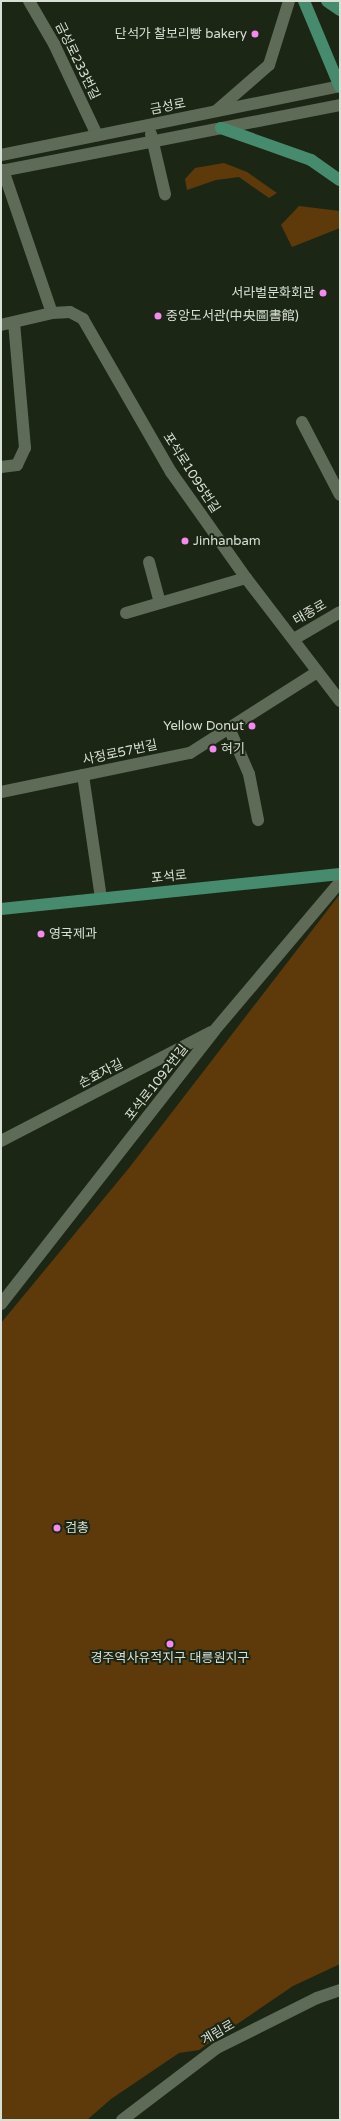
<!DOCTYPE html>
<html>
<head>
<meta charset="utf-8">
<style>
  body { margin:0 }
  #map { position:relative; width:341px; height:2121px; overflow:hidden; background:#1c2615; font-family:"Varela Round","Noto Sans KR",sans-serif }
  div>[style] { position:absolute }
  .green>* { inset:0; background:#5e3a0a }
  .minor>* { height:12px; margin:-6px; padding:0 6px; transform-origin:6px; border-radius:6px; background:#5e6b57 }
  .major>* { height:12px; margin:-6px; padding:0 6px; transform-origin:6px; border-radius:6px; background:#478b6e }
  .dots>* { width:11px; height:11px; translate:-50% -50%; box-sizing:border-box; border:2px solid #1c2615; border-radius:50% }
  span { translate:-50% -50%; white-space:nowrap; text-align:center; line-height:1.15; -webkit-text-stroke:4px #1c2615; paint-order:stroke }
  .poi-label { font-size:13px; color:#d8dfd4 }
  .right { translate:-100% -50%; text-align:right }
  .left { translate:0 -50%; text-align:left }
  .street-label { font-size:13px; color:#d8dfd4 }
  .frame { position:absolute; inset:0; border:2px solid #d8dfd4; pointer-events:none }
</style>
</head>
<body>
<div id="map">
  <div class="green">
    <i style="clip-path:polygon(224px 163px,247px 172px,277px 193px,269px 198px,239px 177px,216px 180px,187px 190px,185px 179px,195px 168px)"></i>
    <i style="clip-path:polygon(299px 206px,340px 211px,340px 228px,292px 247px,281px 225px)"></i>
    <i style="clip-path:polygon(340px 894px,340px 1964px,293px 1986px,199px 2050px,179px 2053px,111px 2099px,87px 2120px,1px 2120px,1px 1323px,129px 1168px)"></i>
  </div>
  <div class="minor">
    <i style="left:29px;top:1px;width:50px;rotate:59.8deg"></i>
    <i style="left:54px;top:44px;width:101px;rotate:64.7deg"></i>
    <i style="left:216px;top:111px;width:70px;rotate:-41deg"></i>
    <i style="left:269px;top:65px;width:67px;rotate:-72.6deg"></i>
    <i style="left:151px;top:134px;width:62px;rotate:76.9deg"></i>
    <i style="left:1px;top:155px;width:346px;rotate:-11.5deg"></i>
    <i style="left:3px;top:170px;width:151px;rotate:71.1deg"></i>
    <i style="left:1px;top:171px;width:345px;rotate:-11deg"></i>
    <i style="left:1px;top:325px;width:52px;rotate:-13.2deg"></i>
    <i style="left:52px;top:313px;width:18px;rotate:-3deg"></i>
    <i style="left:70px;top:312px;width:15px;rotate:28deg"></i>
    <i style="left:83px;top:319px;width:177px;rotate:60.1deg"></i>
    <i style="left:171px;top:472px;width:130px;rotate:54.7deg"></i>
    <i style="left:246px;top:578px;width:155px;rotate:52.6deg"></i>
    <i style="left:302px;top:422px;width:82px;rotate:62.5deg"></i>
    <i style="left:1px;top:467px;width:16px;rotate:-7deg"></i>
    <i style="left:17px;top:465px;width:19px;rotate:-65deg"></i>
    <i style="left:25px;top:448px;width:126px;rotate:-95deg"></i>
    <i style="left:149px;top:562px;width:42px;rotate:75deg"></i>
    <i style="left:126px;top:613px;width:125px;rotate:-16.3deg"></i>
    <i style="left:294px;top:639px;width:53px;rotate:-30.4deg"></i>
    <i style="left:229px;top:728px;width:50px;rotate:66.5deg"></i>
    <i style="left:249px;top:774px;width:47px;rotate:78.9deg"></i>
    <i style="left:83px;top:775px;width:124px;rotate:81.7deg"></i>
    <i style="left:1px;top:792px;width:193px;rotate:-11.7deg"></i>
    <i style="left:190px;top:753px;width:151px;rotate:-32.5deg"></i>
    <i style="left:1px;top:1141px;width:237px;rotate:-27.4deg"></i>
    <i style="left:1px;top:1304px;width:346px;rotate:-52deg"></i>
    <i style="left:214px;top:1031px;width:195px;rotate:-49.8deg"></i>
    <i style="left:122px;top:2120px;width:119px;rotate:-37.2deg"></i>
    <i style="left:217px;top:2048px;width:112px;rotate:-26.6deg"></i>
    <i style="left:317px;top:1998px;width:24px;rotate:-19deg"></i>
  </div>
  <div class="major">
    <i style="left:304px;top:1px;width:93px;rotate:67.3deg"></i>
    <i style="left:327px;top:1px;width:16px;rotate:35deg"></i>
    <i style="left:221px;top:128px;width:96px;rotate:19.6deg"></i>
    <i style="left:311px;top:160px;width:35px;rotate:35deg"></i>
    <i style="left:1px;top:909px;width:341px;rotate:-5.9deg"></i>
  </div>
  <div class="dots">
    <i style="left:255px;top:34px;background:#f589ef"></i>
    <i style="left:323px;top:293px;background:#f589ef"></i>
    <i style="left:158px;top:316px;background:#f589ef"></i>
    <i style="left:185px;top:541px;background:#f589ef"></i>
    <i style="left:252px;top:726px;background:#f589ef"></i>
    <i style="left:213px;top:749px;background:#f589ef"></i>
    <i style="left:41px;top:934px;background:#f589ef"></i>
    <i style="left:57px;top:1528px;background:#f589ef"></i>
    <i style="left:170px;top:1644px;background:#f589ef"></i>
  </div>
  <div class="poi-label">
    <span class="right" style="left:247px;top:34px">단석가 찰보리빵 bakery</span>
    <span class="right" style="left:315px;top:293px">서라벌문화회관</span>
    <span class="left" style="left:166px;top:316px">중앙도서관(中央圖書館)</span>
    <span class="left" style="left:193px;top:541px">Jinhanbam</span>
    <span class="right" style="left:244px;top:726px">Yellow Donut</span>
    <span class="left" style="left:221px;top:749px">혀기</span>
    <span class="left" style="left:49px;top:934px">영국제과</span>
    <span class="left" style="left:65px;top:1528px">검총</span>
    <span style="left:170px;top:1658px">경주역사유적지구 대릉원지구</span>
  </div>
  <div class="street-label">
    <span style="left:77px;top:61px;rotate:64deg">금성로233번길</span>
    <span style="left:168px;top:107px;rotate:-11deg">금성로</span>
    <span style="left:191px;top:473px;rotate:57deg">포석로1095번길</span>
    <span style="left:310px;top:613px;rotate:-30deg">태종로</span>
    <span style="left:120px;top:753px;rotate:-12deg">사정로57번길</span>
    <span style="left:169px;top:877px;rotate:-6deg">포석로</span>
    <span style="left:101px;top:1074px;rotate:-27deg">손효자길</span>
    <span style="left:157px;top:1083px;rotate:-52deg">포석로1092번길</span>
    <span style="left:218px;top:2033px;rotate:-30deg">계림로</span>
  </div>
  <div class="frame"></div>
</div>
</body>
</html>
